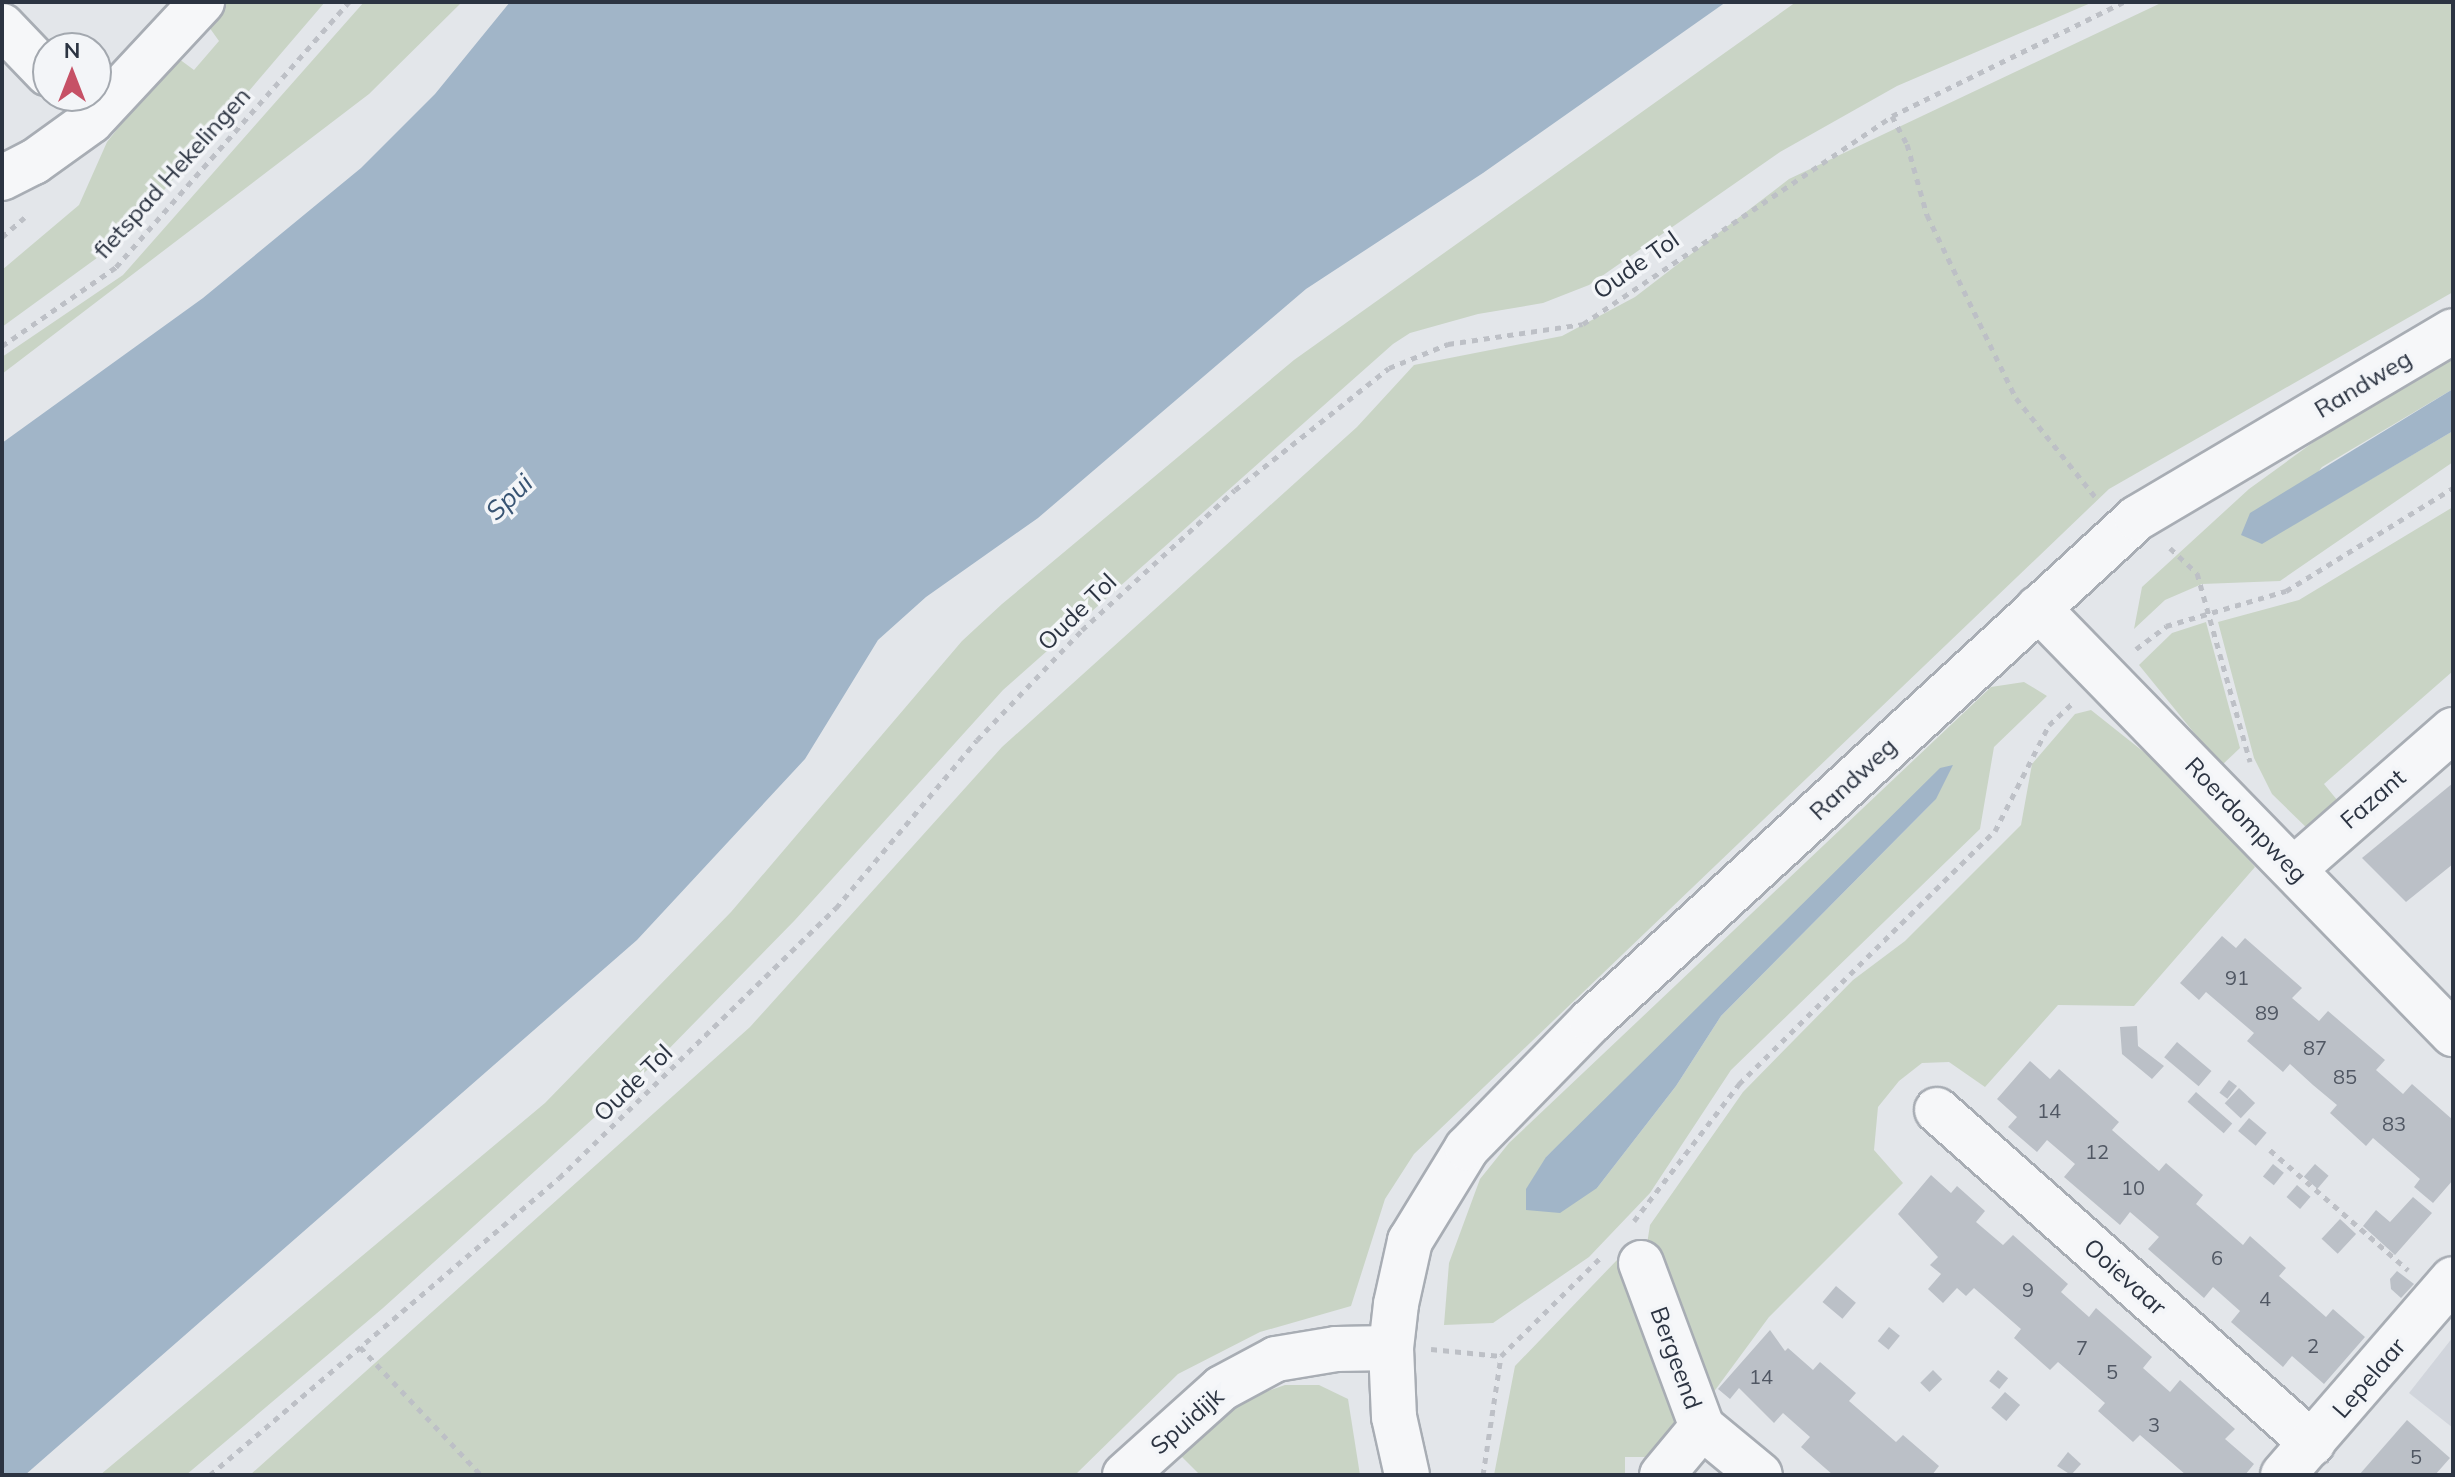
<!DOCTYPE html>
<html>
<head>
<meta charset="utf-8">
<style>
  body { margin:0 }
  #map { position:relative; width:2455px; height:1477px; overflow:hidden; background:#e3e6ea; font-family:Mulish,sans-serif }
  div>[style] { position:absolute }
  .built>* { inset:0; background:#d1d5dc }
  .green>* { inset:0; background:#c9d4c5 }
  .water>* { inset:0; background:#a1b5c8 }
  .building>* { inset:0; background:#bbc0c7; transform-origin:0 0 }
  .path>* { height:5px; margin-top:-2.5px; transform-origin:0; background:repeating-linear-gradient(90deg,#bdc0c6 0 6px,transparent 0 12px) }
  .roads { filter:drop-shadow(2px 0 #a8adb4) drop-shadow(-2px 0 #a8adb4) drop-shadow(0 2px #a8adb4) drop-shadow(0 -2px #a8adb4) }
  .minor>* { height:44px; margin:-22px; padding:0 22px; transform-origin:22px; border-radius:22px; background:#f6f7f9 }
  span { translate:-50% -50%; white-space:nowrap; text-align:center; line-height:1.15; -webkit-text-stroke:7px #f3f5f8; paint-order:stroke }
  .number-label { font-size:20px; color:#505763 }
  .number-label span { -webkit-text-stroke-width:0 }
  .street-label { font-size:24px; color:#2c3442 }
  .water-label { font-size:26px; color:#385473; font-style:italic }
  .frame { position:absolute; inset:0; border:4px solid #2c3442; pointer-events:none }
  .north { position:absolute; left:32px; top:32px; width:80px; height:80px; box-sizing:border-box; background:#f3f5f8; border:2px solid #a3a8af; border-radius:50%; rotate:0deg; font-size:22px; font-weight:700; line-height:32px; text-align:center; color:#2c3442 }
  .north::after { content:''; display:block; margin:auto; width:28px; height:36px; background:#c65166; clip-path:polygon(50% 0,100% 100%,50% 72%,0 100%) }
</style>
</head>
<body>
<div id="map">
  <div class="built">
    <i style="clip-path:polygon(2453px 1337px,2453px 1428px,2409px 1393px)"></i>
  </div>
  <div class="green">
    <i style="clip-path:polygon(220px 2px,325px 2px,153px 203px,101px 255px,2px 327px,2px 270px,79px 205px,107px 142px,175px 56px,194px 70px,219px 41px,204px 20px)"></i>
    <i style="clip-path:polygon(364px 2px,462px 2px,369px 94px,2px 374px,2px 357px,123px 275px)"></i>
    <i style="clip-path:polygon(1796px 2px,2093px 2px,1897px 86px,1780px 152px,1589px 285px,1543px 303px,1478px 314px,1410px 333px,1393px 344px,1003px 690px,795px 920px,656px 1062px,383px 1308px,186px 1475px,100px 1475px,545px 1103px,731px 912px,962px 641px,1002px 604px,1294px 360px)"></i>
    <i style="clip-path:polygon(2163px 2px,2453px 2px,2453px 292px,2109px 489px,1414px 1154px,1385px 1199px,1351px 1306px,1260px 1332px,1178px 1374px,1075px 1475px,250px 1475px,750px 1027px,1002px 747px,1357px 427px,1414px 365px,1562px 336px,1635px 297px,1789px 179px)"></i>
    <i style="clip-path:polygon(2453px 356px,2453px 389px,2322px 467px,2262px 543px,2453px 431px,2453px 462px,2280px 581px,2202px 584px,2165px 600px,2134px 629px,2142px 587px,2249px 489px,2355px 412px)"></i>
    <i style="clip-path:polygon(2453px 507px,2453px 671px,2324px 784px,2342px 806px,2311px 832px,2272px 794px,2254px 758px,2218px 622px,2299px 600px)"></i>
    <i style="clip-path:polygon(2206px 622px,2240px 748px,2221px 766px,2139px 665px,2172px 633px)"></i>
    <i style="clip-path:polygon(evenodd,2024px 682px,2047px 696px,1994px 747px,1980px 829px,1731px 1070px,1650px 1193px,1589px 1257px,1493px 1323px,1444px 1325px,1449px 1263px,1480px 1179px,1509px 1143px,1991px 687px,2024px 682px,1936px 799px,1721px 1016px,1676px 1086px,1597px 1188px,1546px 1157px,1936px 799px)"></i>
    <i style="clip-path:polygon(2091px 710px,2193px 791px,2255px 867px,2134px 1006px,2058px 1005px,1985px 1087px,1949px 1062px,1922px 1063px,1899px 1081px,1878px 1107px,1874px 1150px,1903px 1183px,1769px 1317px,1710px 1397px,1647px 1244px,1650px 1225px,1743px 1092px,1853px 980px,1905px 941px,2021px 825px,2032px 764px,2075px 714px)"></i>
    <i style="clip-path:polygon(1617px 1260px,1680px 1423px,1666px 1457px,1625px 1457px,1625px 1474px,1613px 1475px,1494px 1475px,1515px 1366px)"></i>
    <i style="clip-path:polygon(1285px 1385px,1319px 1385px,1348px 1399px,1360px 1475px,1200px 1475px,1177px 1452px,1242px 1400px)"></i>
  </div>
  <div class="water">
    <i style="clip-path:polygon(510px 2px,1726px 2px,1483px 173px,1306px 289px,1038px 518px,926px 597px,878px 640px,805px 759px,637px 940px,25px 1475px,2px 1475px,2px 443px,203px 298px,361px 168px,435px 94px)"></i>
    <i style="clip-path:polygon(2453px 389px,2453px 431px,2262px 544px,2241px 535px,2250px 513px)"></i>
    <i style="clip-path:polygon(1953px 765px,1936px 799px,1721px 1016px,1676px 1086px,1597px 1188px,1560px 1213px,1526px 1210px,1526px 1189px,1546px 1157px,1940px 768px)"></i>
  </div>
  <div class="building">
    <i style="clip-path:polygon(2453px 783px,2453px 864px,2406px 902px,2362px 858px)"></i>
    <i style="clip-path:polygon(2222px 936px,2236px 948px,2245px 938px,2302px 988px,2292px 998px,2306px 1010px,2319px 1021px,2328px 1011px,2385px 1060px,2376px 1070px,2403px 1094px,2412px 1084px,2453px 1120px,2453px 1180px,2433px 1203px,2414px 1187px,2420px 1179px,2373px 1138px,2366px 1146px,2330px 1113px,2337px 1105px,2313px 1085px,2290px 1064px,2283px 1072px,2247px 1041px,2254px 1033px,2206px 992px,2199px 1000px,2180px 983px)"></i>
    <i style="clip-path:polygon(2137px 1026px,2138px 1046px,2164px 1066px,2152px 1079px,2122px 1054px,2120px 1027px)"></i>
    <i style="left:2177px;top:1042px;width:45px;height:20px;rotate:40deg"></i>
    <i style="clip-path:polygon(2030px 1061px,2050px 1079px,2059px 1069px,2119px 1122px,2112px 1130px,2159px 1171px,2166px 1163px,2203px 1195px,2196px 1204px,2219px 1224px,2243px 1245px,2250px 1236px,2286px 1268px,2279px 1276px,2326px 1317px,2333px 1309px,2365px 1337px,2324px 1384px,2292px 1356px,2283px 1367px,2231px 1322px,2240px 1311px,2213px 1287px,2204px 1298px,2148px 1249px,2159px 1237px,2130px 1212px,2120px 1225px,2064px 1177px,2075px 1164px,2047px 1140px,2037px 1152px,2008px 1127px,2017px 1117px,1997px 1099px)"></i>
    <i style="left:2229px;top:1080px;width:10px;height:16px;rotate:37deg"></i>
    <i style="left:2239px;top:1088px;width:22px;height:21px;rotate:43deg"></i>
    <i style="left:2196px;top:1092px;width:48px;height:13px;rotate:41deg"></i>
    <i style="left:2249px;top:1118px;width:23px;height:17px;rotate:40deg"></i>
    <i style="left:2273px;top:1164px;width:14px;height:16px;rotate:39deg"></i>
    <i style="left:2315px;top:1164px;width:18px;height:17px;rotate:41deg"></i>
    <i style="clip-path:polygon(1931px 1175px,1951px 1193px,1957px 1186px,1985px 1211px,1976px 1222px,2003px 1245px,2013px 1235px,2068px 1284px,2061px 1292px,2089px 1317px,2096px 1308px,2152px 1357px,2143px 1368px,2170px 1392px,2180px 1380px,2235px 1429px,2225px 1439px,2254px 1464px,2245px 1475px,2186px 1475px,2140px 1435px,2133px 1442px,2098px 1411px,2105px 1403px,2058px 1362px,2050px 1370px,2014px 1338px,2021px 1329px,1974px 1288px,1966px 1296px,1957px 1288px,1943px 1303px,1928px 1289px,1941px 1274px,1930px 1265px,1938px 1257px,1898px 1214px)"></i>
    <i style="left:2297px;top:1185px;width:18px;height:16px;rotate:41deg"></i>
    <i style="clip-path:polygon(2413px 1197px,2432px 1213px,2395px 1255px,2363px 1226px,2376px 1210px,2390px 1222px)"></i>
    <i style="left:2340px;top:1219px;width:22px;height:27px;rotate:43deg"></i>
    <i style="clip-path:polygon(2397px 1271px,2414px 1284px,2401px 1298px,2391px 1289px,2390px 1279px)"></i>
    <i style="left:1836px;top:1286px;width:26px;height:21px;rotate:40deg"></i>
    <i style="left:1889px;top:1327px;width:14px;height:18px;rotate:39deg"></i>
    <i style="clip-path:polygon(1770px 1330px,1785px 1351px,1788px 1348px,1813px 1370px,1820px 1362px,1856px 1393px,1849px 1401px,1896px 1442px,1903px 1435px,1939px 1466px,1932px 1475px,1833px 1475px,1801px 1447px,1810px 1437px,1783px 1413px,1774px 1423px,1739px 1388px,1730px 1399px,1718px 1389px)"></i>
    <i style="left:1933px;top:1370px;width:13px;height:18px;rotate:45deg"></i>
    <i style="left:1998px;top:1370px;width:13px;height:14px;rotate:39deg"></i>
    <i style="left:2005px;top:1392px;width:20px;height:21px;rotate:41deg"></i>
    <i style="clip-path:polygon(2407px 1420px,2450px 1458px,2435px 1475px,2359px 1475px)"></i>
    <i style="clip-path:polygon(2068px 1452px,2081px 1464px,2071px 1475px,2057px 1466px)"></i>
  </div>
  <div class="path">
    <i style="left:1892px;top:116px;width:32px;rotate:62deg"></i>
    <i style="left:1907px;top:144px;width:74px;rotate:74.3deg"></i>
    <i style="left:1927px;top:215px;width:203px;rotate:64.1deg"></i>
    <i style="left:2016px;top:398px;width:128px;rotate:51.3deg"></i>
    <i style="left:2px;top:237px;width:30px;rotate:-41deg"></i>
    <i style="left:2px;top:346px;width:139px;rotate:-34.7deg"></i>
    <i style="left:116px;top:267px;width:353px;rotate:-48.7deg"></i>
    <i style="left:2170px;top:548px;width:37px;rotate:43deg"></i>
    <i style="left:2197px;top:573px;width:196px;rotate:74.3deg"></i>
    <i style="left:2136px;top:649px;width:38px;rotate:-37deg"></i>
    <i style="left:2166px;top:626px;width:125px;rotate:-16.3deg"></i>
    <i style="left:2286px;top:591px;width:196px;rotate:-31.7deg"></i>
    <i style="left:2270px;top:1150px;width:183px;rotate:41deg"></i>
    <i style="left:1634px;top:1221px;width:173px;rotate:-52.5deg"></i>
    <i style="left:1739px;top:1084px;width:360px;rotate:-44.7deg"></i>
    <i style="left:1995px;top:831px;width:119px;rotate:-63deg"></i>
    <i style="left:2049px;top:725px;width:34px;rotate:-43deg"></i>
    <i style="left:360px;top:1347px;width:176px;rotate:46.6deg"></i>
    <i style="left:1431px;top:1349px;width:70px;rotate:5.7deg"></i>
    <i style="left:1501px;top:1356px;width:139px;rotate:-44.7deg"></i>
    <i style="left:210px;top:1475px;width:458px;rotate:-40.4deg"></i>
    <i style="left:559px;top:1178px;width:387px;rotate:-44.3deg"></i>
    <i style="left:836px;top:908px;width:219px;rotate:-50deg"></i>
    <i style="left:977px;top:740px;width:152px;rotate:-46.3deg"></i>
    <i style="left:1082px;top:630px;width:207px;rotate:-42.5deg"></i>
    <i style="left:1235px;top:490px;width:196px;rotate:-38.4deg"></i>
    <i style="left:1389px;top:368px;width:64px;rotate:-22.1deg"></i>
    <i style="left:1448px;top:344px;width:136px;rotate:-8.4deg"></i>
    <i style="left:1583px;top:324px;width:372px;rotate:-33.9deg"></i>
    <i style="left:1892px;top:116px;width:258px;rotate:-26.2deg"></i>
    <i style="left:1483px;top:1475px;width:120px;rotate:-81.4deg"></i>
  </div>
  <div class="roads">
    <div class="minor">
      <i style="left:2px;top:26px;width:66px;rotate:46.2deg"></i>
      <i style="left:2px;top:178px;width:36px;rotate:-27deg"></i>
      <i style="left:34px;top:162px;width:70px;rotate:-35.7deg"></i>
      <i style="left:91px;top:121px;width:163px;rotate:-47deg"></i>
      <i style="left:2038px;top:608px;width:595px;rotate:45.75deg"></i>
      <i style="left:2294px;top:869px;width:211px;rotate:-41.2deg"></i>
      <i style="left:1937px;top:1110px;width:502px;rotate:41.61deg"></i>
      <i style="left:1641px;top:1263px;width:175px;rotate:69.6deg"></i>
      <i style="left:1702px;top:1427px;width:75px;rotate:39.6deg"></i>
      <i style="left:1125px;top:1475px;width:130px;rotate:-41.9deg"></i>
      <i style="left:1222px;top:1388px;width:61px;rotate:-28.2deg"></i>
      <i style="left:1276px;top:1359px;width:61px;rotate:-9.5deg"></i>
      <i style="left:1336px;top:1349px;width:55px;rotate:-1deg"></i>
      <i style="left:1407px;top:1475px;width:59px;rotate:-102.6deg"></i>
      <i style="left:1394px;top:1417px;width:69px;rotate:-92.5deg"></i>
      <i style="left:1391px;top:1348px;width:44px;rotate:-83.5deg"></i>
      <i style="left:1396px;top:1304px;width:65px;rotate:-77.5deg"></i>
      <i style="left:1410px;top:1241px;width:109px;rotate:-58.5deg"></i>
      <i style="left:1467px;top:1148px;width:177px;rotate:-45.7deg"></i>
      <i style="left:1591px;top:1021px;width:742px;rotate:-42.65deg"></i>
      <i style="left:2137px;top:518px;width:367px;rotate:-30.6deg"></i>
      <i style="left:1662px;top:1475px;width:62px;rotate:-50.2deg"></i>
      <i style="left:2283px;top:1475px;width:259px;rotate:-49.1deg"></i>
    </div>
  </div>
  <div class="number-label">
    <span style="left:2237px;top:977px">91</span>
    <span style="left:2267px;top:1012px">89</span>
    <span style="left:2315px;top:1047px">87</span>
    <span style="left:2345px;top:1076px">85</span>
    <span style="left:2049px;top:1110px">14</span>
    <span style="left:2394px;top:1123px">83</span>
    <span style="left:2097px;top:1151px">12</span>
    <span style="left:2133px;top:1187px">10</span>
    <span style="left:2217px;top:1257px">6</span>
    <span style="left:2028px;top:1289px">9</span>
    <span style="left:2265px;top:1298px">4</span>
    <span style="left:2313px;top:1345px">2</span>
    <span style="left:2082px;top:1347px">7</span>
    <span style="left:2112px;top:1371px">5</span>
    <span style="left:1761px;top:1376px">14</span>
    <span style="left:2154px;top:1424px">3</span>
    <span style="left:2416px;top:1456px">5</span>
  </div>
  <div class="street-label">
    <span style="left:172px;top:173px;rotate:-48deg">fietspad Hekelingen</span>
    <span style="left:1636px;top:265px;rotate:-35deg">Oude Tol</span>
    <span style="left:2363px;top:384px;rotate:-31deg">Randweg</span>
    <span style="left:1077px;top:612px;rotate:-44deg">Oude Tol</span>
    <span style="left:1853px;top:779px;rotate:-43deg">Randweg</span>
    <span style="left:2373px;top:799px;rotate:-41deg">Fazant</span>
    <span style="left:2246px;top:820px;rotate:46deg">Roerdompweg</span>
    <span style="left:633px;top:1083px;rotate:-44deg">Oude Tol</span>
    <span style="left:2125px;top:1277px;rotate:42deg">Ooievaar</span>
    <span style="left:1676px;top:1358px;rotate:70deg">Bergeend</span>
    <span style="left:2369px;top:1378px;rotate:-49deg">Lepelaar</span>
    <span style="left:1187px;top:1421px;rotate:-41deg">Spuidijk</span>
  </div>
  <div class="water-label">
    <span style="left:509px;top:497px;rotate:-44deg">Spui</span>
  </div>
  <div class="frame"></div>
  <div class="north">N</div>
</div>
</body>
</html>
